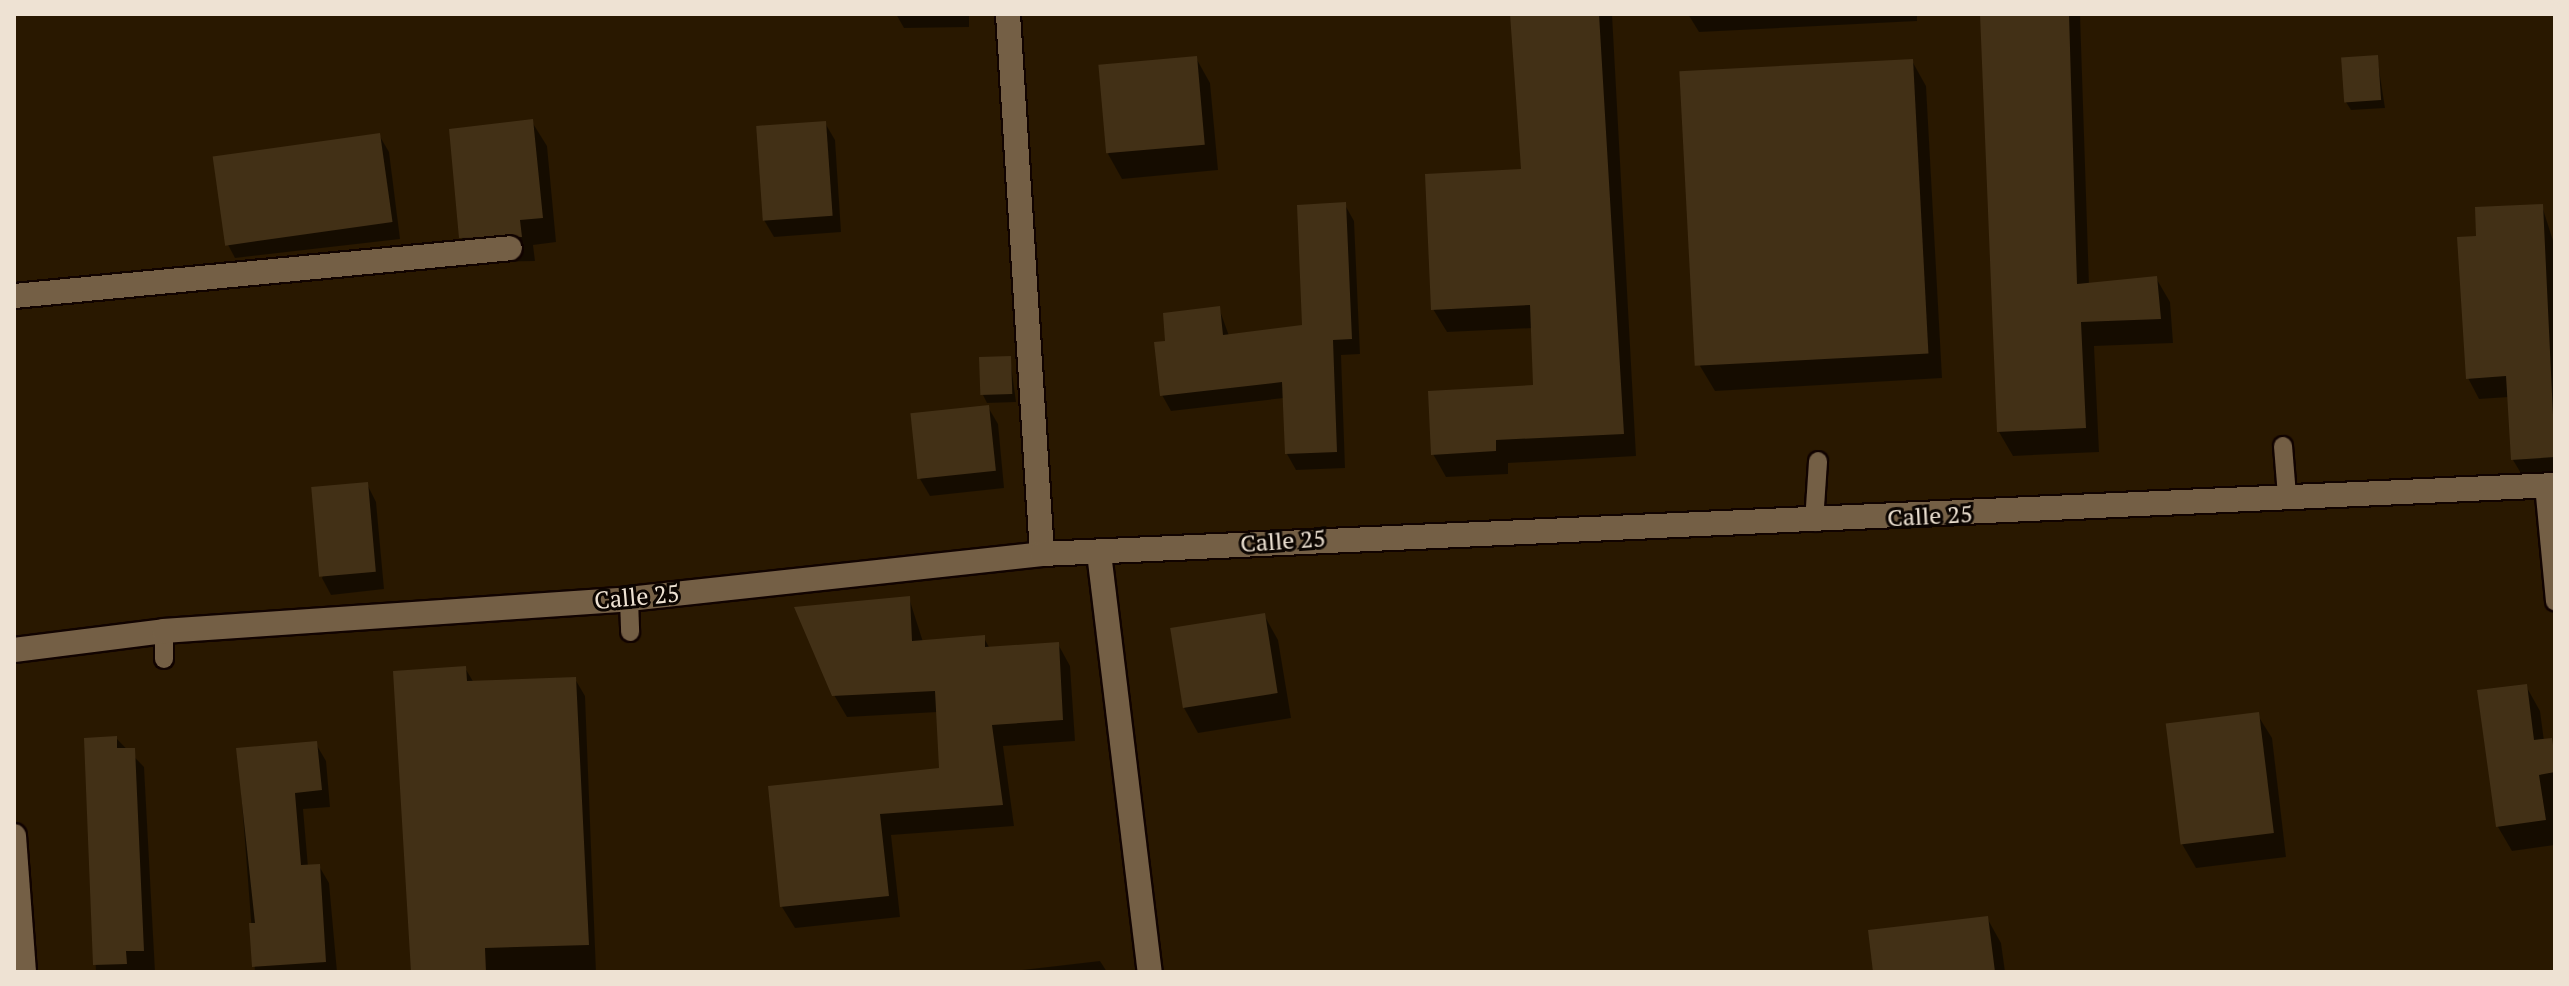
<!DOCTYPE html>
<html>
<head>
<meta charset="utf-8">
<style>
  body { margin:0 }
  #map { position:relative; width:2569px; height:986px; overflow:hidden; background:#291800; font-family:"PT Serif",serif }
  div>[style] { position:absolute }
  .shadow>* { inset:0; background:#0007 }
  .building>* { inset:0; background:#423016; transform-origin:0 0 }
  .roads { filter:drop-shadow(2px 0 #110300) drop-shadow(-2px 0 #110300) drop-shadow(0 2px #110300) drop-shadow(0 -2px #110300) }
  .lane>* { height:18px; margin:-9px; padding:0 9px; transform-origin:9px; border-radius:9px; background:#745f45 }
  .street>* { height:24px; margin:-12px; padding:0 12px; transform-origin:12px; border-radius:12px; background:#745f45 }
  span { translate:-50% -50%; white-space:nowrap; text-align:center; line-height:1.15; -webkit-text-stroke:6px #0c0501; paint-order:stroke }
  .street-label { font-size:24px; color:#eee2d3 }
  .frame { position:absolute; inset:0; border:16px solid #eee2d3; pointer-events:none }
</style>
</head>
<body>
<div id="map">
  <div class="shadow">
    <i style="clip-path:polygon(896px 14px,969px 14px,969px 27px,904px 28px)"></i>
    <i style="clip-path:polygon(1513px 14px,1612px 14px,1636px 456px,1508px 463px,1508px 474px,1446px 477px,1433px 454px,1535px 387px,1533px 328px,1447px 332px,1433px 309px,1524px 170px)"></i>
    <i style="clip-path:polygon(1688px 14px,1917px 14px,1917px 21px,1699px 32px)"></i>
    <i style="clip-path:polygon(1982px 14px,2080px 14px,2089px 285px,2156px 278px,2170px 302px,2173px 343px,2094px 346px,2099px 452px,2013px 456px,1999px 432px)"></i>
    <i style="clip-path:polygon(2377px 57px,2385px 108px,2351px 110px,2346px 102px)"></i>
    <i style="clip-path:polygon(1196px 58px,1210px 83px,1218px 170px,1122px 179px,1108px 154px)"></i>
    <i style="clip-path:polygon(1912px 61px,1926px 86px,1942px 378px,1715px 391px,1700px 366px)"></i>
    <i style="clip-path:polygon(532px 122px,547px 146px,556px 242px,533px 245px,535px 261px,476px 262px,461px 237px)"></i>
    <i style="clip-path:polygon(825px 123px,835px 140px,841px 232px,774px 237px,764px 220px)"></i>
    <i style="clip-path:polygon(379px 135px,389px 152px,400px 239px,235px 258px,226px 241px)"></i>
    <i style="clip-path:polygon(1345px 205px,1354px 221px,1360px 354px,1341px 355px,1345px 468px,1296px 470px,1287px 454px,1284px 398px,1171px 411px,1162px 395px,1167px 343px,1219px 308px,1229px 336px,1304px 327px)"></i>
    <i style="clip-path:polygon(2542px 206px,2555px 247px,2555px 478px,2525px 480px,2513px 460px,2509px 397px,2479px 399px,2468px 378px,2478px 238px)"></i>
    <i style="clip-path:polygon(1010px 358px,1016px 402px,987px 403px,983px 395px)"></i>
    <i style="clip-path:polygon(988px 407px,998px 424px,1004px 488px,930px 496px,920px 479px)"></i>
    <i style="clip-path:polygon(367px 484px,376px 502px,384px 589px,331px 595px,322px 578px)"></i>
    <i style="clip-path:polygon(909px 598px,923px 642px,984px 638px,990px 649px,1058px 644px,1070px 666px,1075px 741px,1003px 746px,1014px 826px,891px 835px,900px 917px,795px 928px,782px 907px,770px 788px,942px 770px,938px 712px,847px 717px,834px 695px)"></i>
    <i style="clip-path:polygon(1264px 615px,1278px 640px,1291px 718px,1198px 733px,1184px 708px)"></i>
    <i style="clip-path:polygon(465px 668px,474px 683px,575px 679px,585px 696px,596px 972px,414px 972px)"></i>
    <i style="clip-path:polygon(2526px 686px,2540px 711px,2544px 741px,2555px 747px,2555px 845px,2512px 851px,2498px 827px)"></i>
    <i style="clip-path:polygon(2257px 714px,2272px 738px,2286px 857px,2196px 868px,2182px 844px)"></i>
    <i style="clip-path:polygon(116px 738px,144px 767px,155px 972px,96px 972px,86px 739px)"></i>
    <i style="clip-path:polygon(316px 744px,326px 761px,330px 807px,303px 809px,308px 867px,319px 866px,329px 883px,337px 972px,255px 972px,238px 750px)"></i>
    <i style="clip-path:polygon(1987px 918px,2001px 943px,2005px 972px,1875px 972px)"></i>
    <i style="clip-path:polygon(1100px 961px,1107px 972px,1005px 972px)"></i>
  </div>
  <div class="building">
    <i style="clip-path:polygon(1510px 14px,1599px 14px,1624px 434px,1496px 440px,1496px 451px,1431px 455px,1428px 391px,1533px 385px,1530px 305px,1431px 310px,1425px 174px,1521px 169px)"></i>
    <i style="clip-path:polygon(1980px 14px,2069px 14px,2077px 284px,2157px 276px,2161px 319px,2081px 322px,2086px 428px,1997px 432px)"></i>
    <i style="left:2378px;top:55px;width:45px;height:37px;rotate:86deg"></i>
    <i style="left:1197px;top:56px;width:89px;height:99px;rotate:85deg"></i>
    <i style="left:1913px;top:59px;width:295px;height:234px;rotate:87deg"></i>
    <i style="clip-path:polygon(533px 119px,543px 218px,520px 220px,522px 237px,459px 238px,449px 129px)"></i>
    <i style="left:826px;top:121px;width:95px;height:70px;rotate:86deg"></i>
    <i style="left:380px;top:133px;width:90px;height:169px;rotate:82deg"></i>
    <i style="clip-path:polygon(1346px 202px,1352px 339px,1333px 340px,1337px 452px,1285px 454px,1282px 382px,1160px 396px,1154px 342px,1165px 341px,1163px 313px,1220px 306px,1223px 335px,1302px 325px,1297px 205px)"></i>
    <i style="clip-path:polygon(2543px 204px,2555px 457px,2511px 460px,2506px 376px,2466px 379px,2457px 237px,2476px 236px,2475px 207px)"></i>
    <i style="left:1011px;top:356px;width:38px;height:32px;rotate:88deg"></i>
    <i style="left:989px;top:405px;width:66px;height:79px;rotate:84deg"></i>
    <i style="left:368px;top:482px;width:90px;height:57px;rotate:85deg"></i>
    <i style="clip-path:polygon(910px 596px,912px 641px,985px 635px,985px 647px,1059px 642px,1063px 720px,992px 725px,1003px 805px,880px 814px,889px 896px,780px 907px,768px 786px,939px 768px,935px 691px,832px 696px,794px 607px)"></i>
    <i style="left:1265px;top:613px;width:81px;height:96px;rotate:81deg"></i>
    <i style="clip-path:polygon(466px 666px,467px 681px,576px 677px,589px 945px,485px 948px,486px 972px,411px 972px,393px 671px)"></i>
    <i style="clip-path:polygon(2527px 684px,2534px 740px,2552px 738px,2555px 759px,2555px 772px,2539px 775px,2546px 820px,2496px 827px,2477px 690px)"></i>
    <i style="left:2259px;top:712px;width:122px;height:94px;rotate:83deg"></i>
    <i style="clip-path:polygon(117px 736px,117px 748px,135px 748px,144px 951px,126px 951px,127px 964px,93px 965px,84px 738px)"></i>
    <i style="clip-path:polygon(317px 741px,322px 790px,295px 793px,301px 865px,320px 864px,326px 962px,252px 967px,249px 923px,255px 923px,236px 748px)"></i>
    <i style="clip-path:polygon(1988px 916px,1995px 972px,1873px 972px,1868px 930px)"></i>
  </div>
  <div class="roads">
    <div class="lane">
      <i style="left:2283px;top:446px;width:50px;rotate:85.4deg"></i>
      <i style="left:2544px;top:485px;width:117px;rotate:84.6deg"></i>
      <i style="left:1814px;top:522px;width:61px;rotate:-86.2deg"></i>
      <i style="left:629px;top:599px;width:33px;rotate:88deg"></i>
      <i style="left:164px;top:659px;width:28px;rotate:-90deg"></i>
    </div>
    <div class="street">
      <i style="left:1008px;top:14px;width:541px;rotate:86.4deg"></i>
      <i style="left:14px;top:296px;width:498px;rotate:-5.5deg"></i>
      <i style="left:1099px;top:553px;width:422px;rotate:83.1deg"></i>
      <i style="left:14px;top:650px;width:151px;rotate:-7.2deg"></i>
      <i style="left:164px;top:631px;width:466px;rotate:-3.9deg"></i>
      <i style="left:629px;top:599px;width:415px;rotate:-6.2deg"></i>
      <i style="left:1042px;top:554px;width:1515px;rotate:-2.61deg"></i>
      <i style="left:14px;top:836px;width:136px;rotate:85.8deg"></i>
    </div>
  </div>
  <div class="street-label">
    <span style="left:1930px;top:516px;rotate:-3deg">Calle 25</span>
    <span style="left:1283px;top:541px;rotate:-4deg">Calle 25</span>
    <span style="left:637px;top:597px;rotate:-5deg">Calle 25</span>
  </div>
  <div class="frame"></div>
</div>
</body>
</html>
